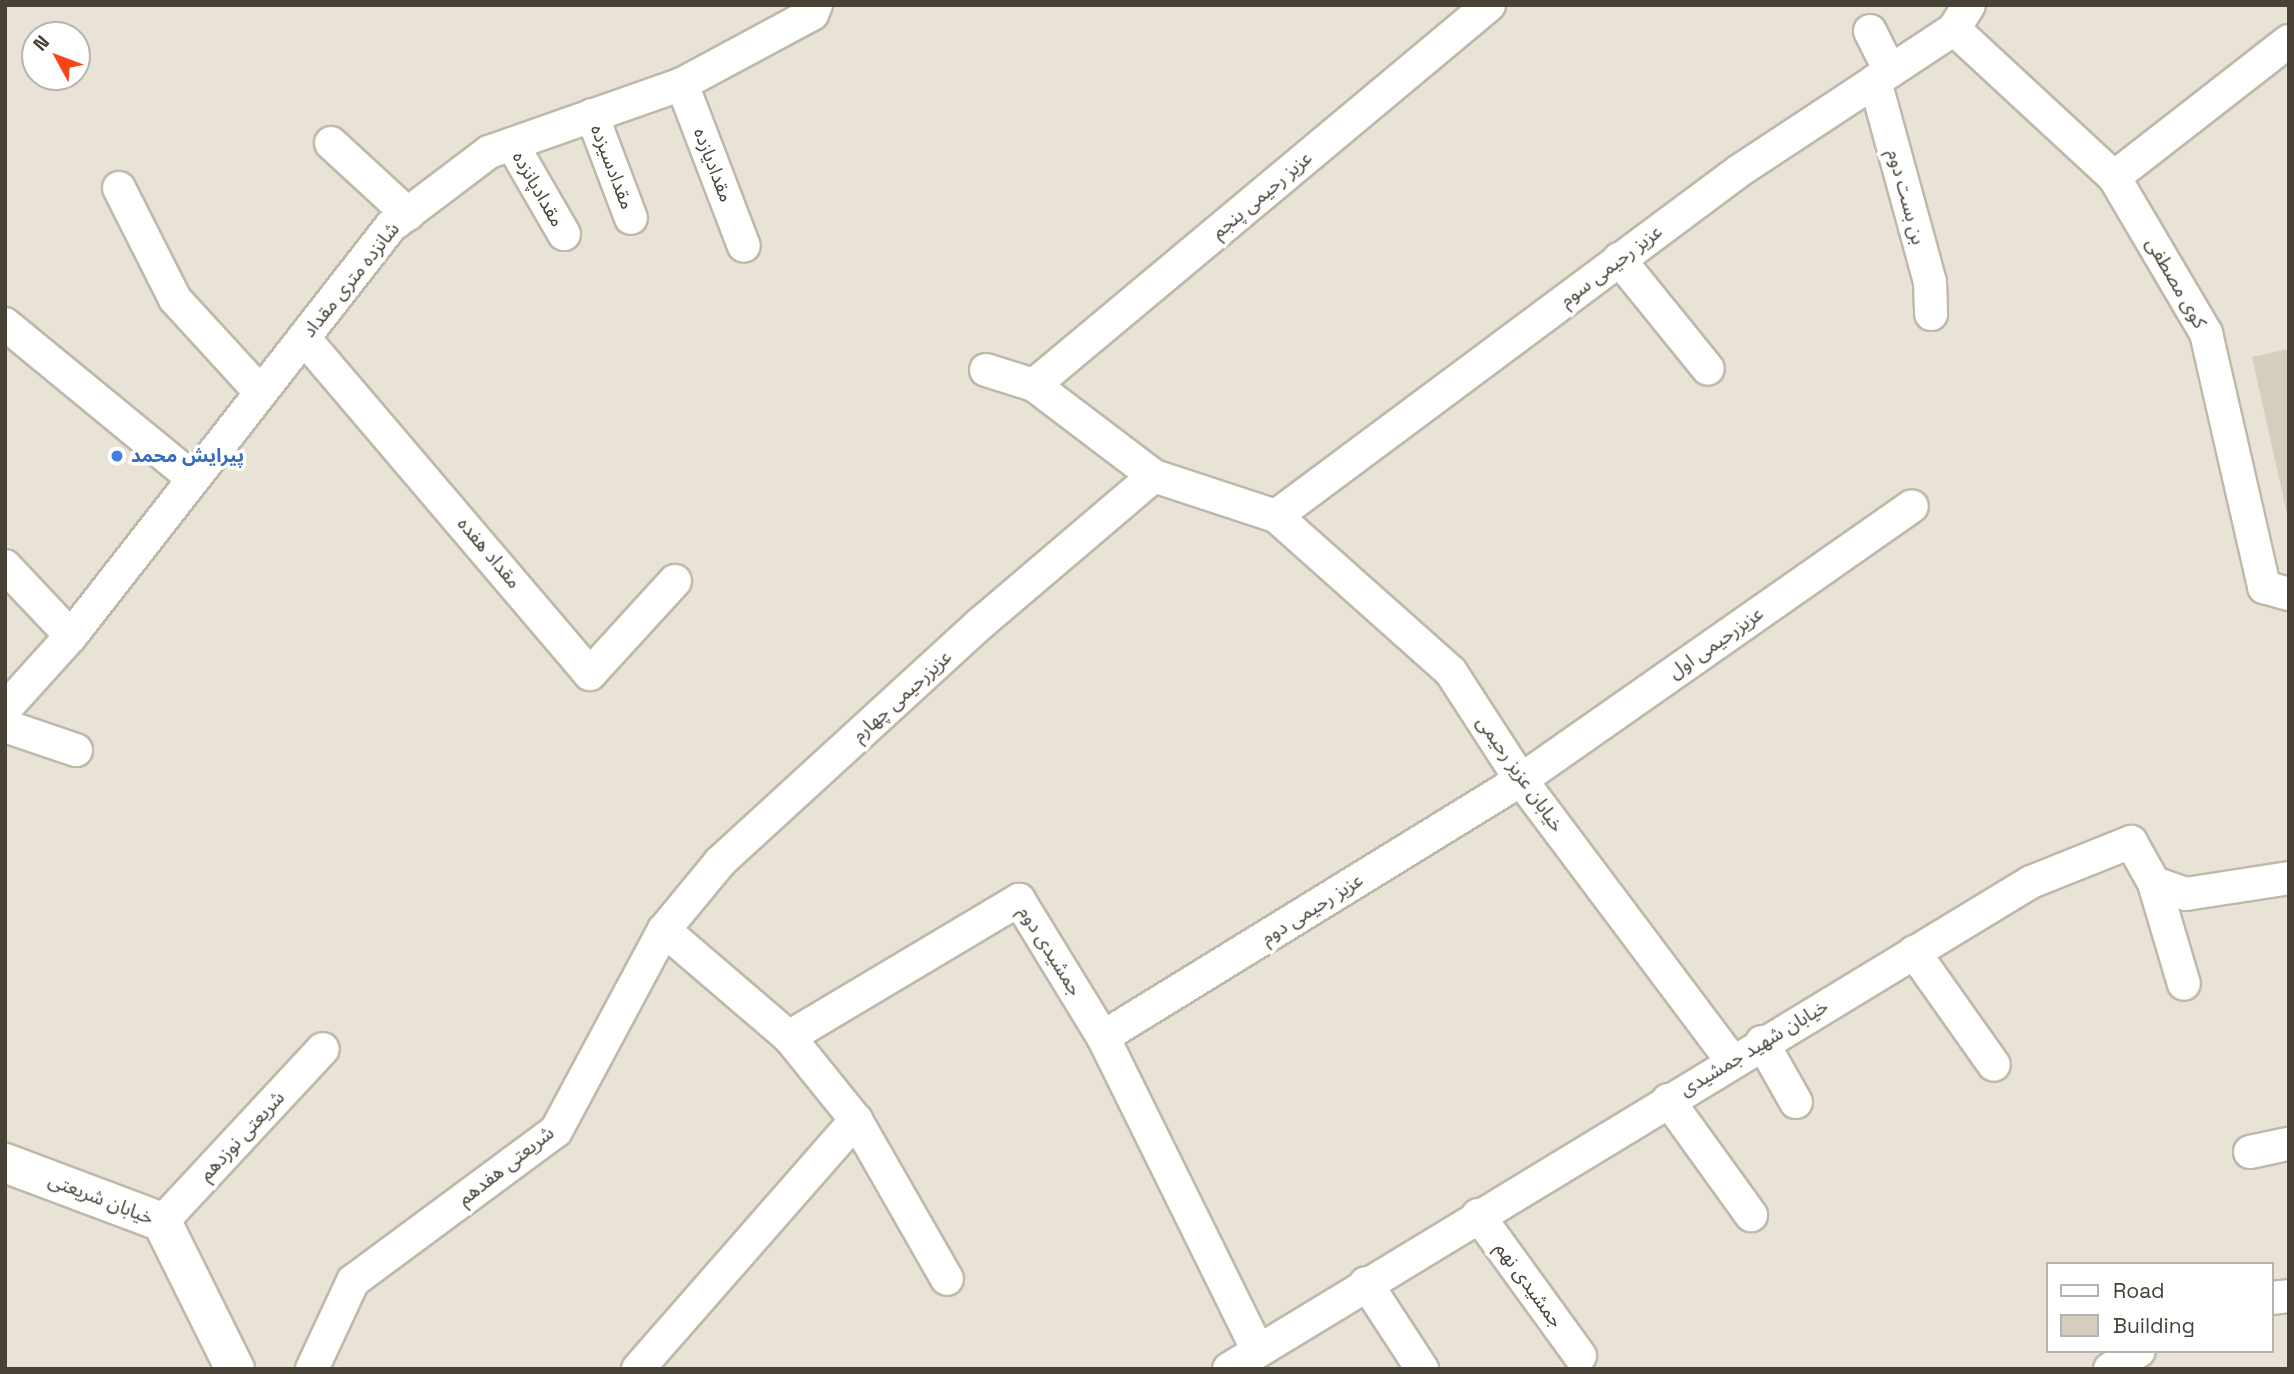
<!DOCTYPE html>
<html>
<head>
<meta charset="utf-8">
<style>
  body { margin:0 }
  #map { position:relative; width:2294px; height:1374px; overflow:hidden; background:#f4f0e8; font-family:"Space Grotesk","Noto Sans Arabic",sans-serif }
  div>[style] { position:absolute }
  .residential>* { inset:0; background:#e8e3d6 }
  .building>* { inset:0; background:#d5cdbd }
  .roads { filter:drop-shadow(2px 0 #bfb9aa) drop-shadow(-2px 0 #bfb9aa) drop-shadow(0 2px #bfb9aa) drop-shadow(0 -2px #bfb9aa) }
  .minor>* { height:32px; margin:-16px; padding:0 16px; transform-origin:16px; border-radius:16px; background:#fff }
  .tertiary>* { height:38px; margin:-19px; padding:0 19px; transform-origin:19px; border-radius:19px; background:#fff }
  .dots>* { width:19px; height:19px; translate:-50% -50%; box-sizing:border-box; border:4px solid #fff; border-radius:50% }
  span { translate:-50% -50%; white-space:nowrap; text-align:center; line-height:1.15; -webkit-text-stroke:7px #fff; paint-order:stroke }
  .street-label { font-size:19px; color:#474136 }
  .shop-label { font-size:19px; color:#366cbe; font-weight:700 }
  .left { translate:0 -50%; text-align:left }
  .frame { position:absolute; inset:0; border:7px solid #474136; pointer-events:none }
  .legend { position:absolute; left:2046px; top:1262px; width:228px; height:91px; box-sizing:border-box; background:#fff; border:2px solid #b5b3af; margin:0; padding:9px 12px; list-style:none; font-size:21px; color:#474136 }
  .legend li { display:flex; align-items:center; gap:14px; height:35px }
  .legend b { width:35px; border:2px solid #b5b3af }
  .north { position:absolute; left:21px; top:21px; width:70px; height:70px; box-sizing:border-box; background:#fff; border:2px solid #b5b3af; border-radius:50%; rotate:311deg; font-size:19px; font-weight:700; line-height:28px; text-align:center; color:#474136 }
  .north::after { content:''; display:block; margin:auto; width:24px; height:32px; background:#f94319; clip-path:polygon(50% 0,100% 100%,50% 72%,0 100%) }
</style>
</head>
<body>
<div id="map">
  <div class="residential">
    <i style="clip-path:polygon(evenodd,5px 5px,2289px 5px,2289px 1369px,5px 1369px,5px 5px,35px 35px,77px 35px,77px 77px,35px 77px,35px 35px,5px 5px,2047px 1264px,2271px 1264px,2271px 1351px,2047px 1351px,2047px 1264px)"></i>
  </div>
  <div class="building">
    <i style="clip-path:polygon(2289px 349px,2289px 518px,2288px 518px,2252px 357px)"></i>
  </div>
  <div class="roads">
    <div class="minor">
      <i style="left:1954px;top:29px;width:218px;rotate:42.8deg"></i>
      <i style="left:1870px;top:31px;width:45px;rotate:63.4deg"></i>
      <i style="left:2289px;top:41px;width:222px;rotate:142.1deg"></i>
      <i style="left:2114px;top:177px;width:181px;rotate:59.5deg"></i>
      <i style="left:2206px;top:333px;width:261px;rotate:77.1deg"></i>
      <i style="left:2264px;top:587px;width:26px;rotate:16deg"></i>
      <i style="left:1875px;top:81px;width:208px;rotate:74.7deg"></i>
      <i style="left:1930px;top:282px;width:32px;rotate:88deg"></i>
      <i style="left:682px;top:84px;width:173px;rotate:69.1deg"></i>
      <i style="left:592px;top:115px;width:110px;rotate:69.3deg"></i>
      <i style="left:331px;top:143px;width:105px;rotate:42.7deg"></i>
      <i style="left:512px;top:144px;width:104px;rotate:60deg"></i>
      <i style="left:119px;top:188px;width:124px;rotate:63.2deg"></i>
      <i style="left:175px;top:299px;width:127px;rotate:47.5deg"></i>
      <i style="left:1619px;top:259px;width:141px;rotate:51deg"></i>
      <i style="left:5px;top:324px;width:244px;rotate:39.4deg"></i>
      <i style="left:304px;top:338px;width:441px;rotate:49.6deg"></i>
      <i style="left:590px;top:674px;width:126px;rotate:-47.6deg"></i>
      <i style="left:986px;top:370px;width:50px;rotate:17.4deg"></i>
      <i style="left:1034px;top:385px;width:151px;rotate:37.2deg"></i>
      <i style="left:1154px;top:476px;width:128px;rotate:18.2deg"></i>
      <i style="left:1276px;top:516px;width:234px;rotate:41.7deg"></i>
      <i style="left:1451px;top:672px;width:129px;rotate:57.1deg"></i>
      <i style="left:1521px;top:780px;width:351px;rotate:53.1deg"></i>
      <i style="left:1034px;top:385px;width:593px;rotate:-39.87deg"></i>
      <i style="left:1276px;top:516px;width:577px;rotate:-36.69deg"></i>
      <i style="left:1739px;top:171px;width:258px;rotate:-33.4deg"></i>
      <i style="left:1954px;top:29px;width:28px;rotate:-58deg"></i>
      <i style="left:5px;top:566px;width:96px;rotate:46.7deg"></i>
      <i style="left:5px;top:709px;width:98px;rotate:-47.9deg"></i>
      <i style="left:71px;top:636px;width:520px;rotate:-52.03deg"></i>
      <i style="left:391px;top:226px;width:123px;rotate:-37.1deg"></i>
      <i style="left:489px;top:152px;width:205px;rotate:-19.4deg"></i>
      <i style="left:682px;top:84px;width:148px;rotate:-28.3deg"></i>
      <i style="left:812px;top:14px;width:10px;rotate:-66deg"></i>
      <i style="left:5px;top:726px;width:75px;rotate:18.7deg"></i>
      <i style="left:2154px;top:883px;width:105px;rotate:73.5deg"></i>
      <i style="left:664px;top:930px;width:165px;rotate:40.6deg"></i>
      <i style="left:789px;top:1037px;width:268px;rotate:-30.8deg"></i>
      <i style="left:1019px;top:900px;width:161px;rotate:58.5deg"></i>
      <i style="left:1103px;top:1037px;width:348px;rotate:63.7deg"></i>
      <i style="left:1914px;top:952px;width:138px;rotate:54.7deg"></i>
      <i style="left:789px;top:1037px;width:107px;rotate:51.1deg"></i>
      <i style="left:856px;top:1120px;width:183px;rotate:60.2deg"></i>
      <i style="left:1103px;top:1037px;width:491px;rotate:-31.6deg"></i>
      <i style="left:1521px;top:780px;width:477px;rotate:-35deg"></i>
      <i style="left:1762px;top:1042px;width:69px;rotate:60.5deg"></i>
      <i style="left:1668px;top:1100px;width:142px;rotate:54.2deg"></i>
      <i style="left:2250px;top:1152px;width:40px;rotate:-12deg"></i>
      <i style="left:1478px;top:1215px;width:174px;rotate:54.1deg"></i>
      <i style="left:162px;top:1222px;width:236px;rotate:-47.1deg"></i>
      <i style="left:1366px;top:1283px;width:103px;rotate:56.9deg"></i>
      <i style="left:2271px;top:1298px;width:18px;rotate:-6deg"></i>
      <i style="left:312px;top:1369px;width:97px;rotate:-65deg"></i>
      <i style="left:353px;top:1281px;width:252px;rotate:-36.5deg"></i>
      <i style="left:556px;top:1131px;width:228px;rotate:-61.8deg"></i>
      <i style="left:664px;top:930px;width:88px;rotate:-50.5deg"></i>
      <i style="left:720px;top:862px;width:354px;rotate:-42.5deg"></i>
      <i style="left:981px;top:623px;width:227px;rotate:-40.4deg"></i>
      <i style="left:638px;top:1369px;width:331px;rotate:-48.8deg"></i>
      <i style="left:1229px;top:1369px;width:938px;rotate:-31.27deg"></i>
      <i style="left:2031px;top:882px;width:108px;rotate:-21.8deg"></i>
      <i style="left:2131px;top:842px;width:47px;rotate:60.7deg"></i>
      <i style="left:2154px;top:883px;width:34px;rotate:19deg"></i>
      <i style="left:2186px;top:894px;width:104px;rotate:-8.8deg"></i>
      <i style="left:2110px;top:1369px;width:34px;rotate:-32deg"></i>
    </div>
    <div class="tertiary">
      <i style="left:5px;top:1163px;width:168px;rotate:20.6deg"></i>
      <i style="left:162px;top:1222px;width:164px;rotate:63.6deg"></i>
    </div>
  </div>
  <div class="dots">
    <i style="left:117px;top:456px;background:#3f7fe0"></i>
  </div>
  <div class="street-label">
    <span style="left:713px;top:165px;rotate:69deg">مقدادیازده</span>
    <span style="left:612px;top:167px;rotate:69deg">مقدادسیزده</span>
    <span style="left:538px;top:189px;rotate:60deg">مقدادپانزده</span>
    <span style="left:1262px;top:195px;rotate:-40deg">عزیز رحیمی پنجم</span>
    <span style="left:1906px;top:197px;rotate:75deg">بن بست دوم</span>
    <span style="left:1611px;top:266px;rotate:-37deg">عزیز رحیمی سوم</span>
    <span style="left:351px;top:280px;rotate:-51deg">شانزده متری مقداد</span>
    <span style="left:2176px;top:283px;rotate:60deg">کوی مصطفی</span>
    <span style="left:489px;top:553px;rotate:50deg">مقداد هفده</span>
    <span style="left:1716px;top:643px;rotate:-35deg">عزیزرحیمی اول</span>
    <span style="left:902px;top:696px;rotate:-42deg">عزیزرحیمی چهارم</span>
    <span style="left:1520px;top:774px;rotate:55deg">خیابان عزیز رحیمی</span>
    <span style="left:1312px;top:909px;rotate:-32deg">عزیز رحیمی دوم</span>
    <span style="left:1050px;top:951px;rotate:58deg">جمشیدی دوم</span>
    <span style="left:1754px;top:1048px;rotate:-31deg">خیابان شهید جمشیدی</span>
    <span style="left:242px;top:1136px;rotate:-47deg">شریعتی نوزدهم</span>
    <span style="left:506px;top:1166px;rotate:-38deg">شریعتی هفدهم</span>
    <span style="left:101px;top:1199px;rotate:21deg">خیابان شریعتی</span>
    <span style="left:1529px;top:1285px;rotate:54deg">جمشیدی نهم</span>
  </div>
  <div class="shop-label">
    <span class="left" style="left:131px;top:456px">پیرایش محمد</span>
  </div>
  <div class="frame"></div>
  <ul class="legend">
  <li><b style="height:9px;background:#fff"></b>Road</li>
  <li><b style="height:19px;background:#d5cdbd"></b>Building</li>
  </ul>
  <div class="north">N</div>
</div>
</body>
</html>
